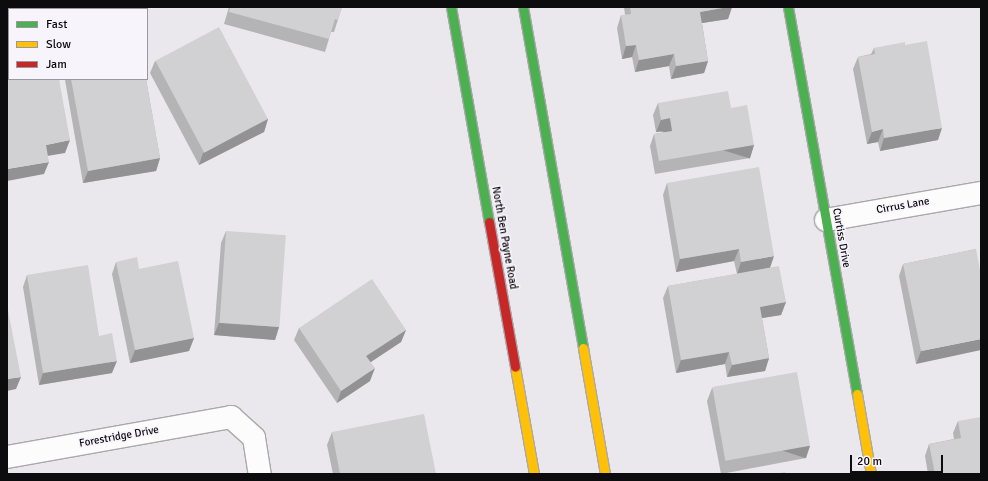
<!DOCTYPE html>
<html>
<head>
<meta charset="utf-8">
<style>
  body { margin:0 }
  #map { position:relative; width:988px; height:481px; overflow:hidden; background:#eae8ed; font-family:Signika,sans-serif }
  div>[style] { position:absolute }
  .roads { filter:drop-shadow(1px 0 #aaa8ac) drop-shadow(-1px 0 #aaa8ac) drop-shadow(0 1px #aaa8ac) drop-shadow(0 -1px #aaa8ac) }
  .street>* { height:22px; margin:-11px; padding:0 11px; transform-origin:11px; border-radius:11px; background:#fcfcfc }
  .fast>* { height:9px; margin:-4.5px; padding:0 4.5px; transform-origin:4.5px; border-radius:4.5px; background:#4caf50 }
  .slow>* { height:9px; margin:-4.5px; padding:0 4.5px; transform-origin:4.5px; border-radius:4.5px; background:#ffc107 }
  .jam>* { height:9px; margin:-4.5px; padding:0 4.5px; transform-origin:4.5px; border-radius:4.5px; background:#c62828 }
  .wall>* { inset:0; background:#b4b3b5 }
  .shaded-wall>* { inset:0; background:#929294; transform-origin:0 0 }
  .building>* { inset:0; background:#d1d0d3; transform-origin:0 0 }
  span { translate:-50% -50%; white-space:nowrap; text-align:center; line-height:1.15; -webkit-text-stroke:3px #f8f4fc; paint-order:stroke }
  .street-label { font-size:11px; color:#0c0b0e }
  .frame { position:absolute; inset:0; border:8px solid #0c0b0e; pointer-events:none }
  .legend { position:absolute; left:8px; top:8px; width:140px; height:72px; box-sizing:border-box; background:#f8f4fc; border:1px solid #9a979d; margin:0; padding:5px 7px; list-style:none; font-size:12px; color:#0c0b0e }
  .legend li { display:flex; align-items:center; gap:8px; height:20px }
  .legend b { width:20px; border:1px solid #9a979d }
  .scale { position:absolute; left:850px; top:455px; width:93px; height:18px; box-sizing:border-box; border:2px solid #0c0b0e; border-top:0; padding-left:5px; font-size:12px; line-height:14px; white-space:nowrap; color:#0c0b0e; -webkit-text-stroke:3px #f8f4fc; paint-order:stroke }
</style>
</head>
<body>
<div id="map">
  <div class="roads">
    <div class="street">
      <i style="left:39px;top:9px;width:12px;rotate:-9deg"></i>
      <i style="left:7px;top:14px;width:2px"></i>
      <i style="left:826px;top:220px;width:157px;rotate:-9.9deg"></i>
      <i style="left:7px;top:457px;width:228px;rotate:-10.1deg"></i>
      <i style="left:231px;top:417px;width:31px;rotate:42deg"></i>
      <i style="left:254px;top:438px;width:36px;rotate:81deg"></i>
    </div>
    <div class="fast">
      <i style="left:451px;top:7px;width:218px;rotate:80deg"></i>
      <i style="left:523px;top:7px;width:346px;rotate:80deg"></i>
      <i style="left:788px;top:7px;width:393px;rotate:79.9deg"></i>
    </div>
    <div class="slow">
      <i style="left:583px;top:348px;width:128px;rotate:80.1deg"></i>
      <i style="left:515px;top:367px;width:109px;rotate:79.9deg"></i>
      <i style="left:857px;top:394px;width:81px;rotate:80.1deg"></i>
    </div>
    <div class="jam">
      <i style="left:489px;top:222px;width:147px;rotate:79.8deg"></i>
    </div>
  </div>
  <div class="wall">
    <i style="clip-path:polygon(229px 7px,342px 7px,334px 32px,331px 32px,325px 52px,224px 24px)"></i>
    <i style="clip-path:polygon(624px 7px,732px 7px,728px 19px,702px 23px,708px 61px,704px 73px,671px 79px,669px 66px,635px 72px,632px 57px,622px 59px,617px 28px,621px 15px,625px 15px)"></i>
    <i style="clip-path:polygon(905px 45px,938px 140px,880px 151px,878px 142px,867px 144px,853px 69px,858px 57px,871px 54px,874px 48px)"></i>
    <i style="clip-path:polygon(155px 61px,268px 119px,264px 132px,199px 165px,150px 73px)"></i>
    <i style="clip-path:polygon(65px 79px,146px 79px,160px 158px,156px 171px,83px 183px,65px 80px)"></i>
    <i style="clip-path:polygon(658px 103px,731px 108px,754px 145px,750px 158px,655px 174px,650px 146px,654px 134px,665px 132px,665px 131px,656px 132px,653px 115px)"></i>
    <i style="clip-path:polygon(667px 183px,770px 268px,786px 302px,781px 315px,762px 318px,769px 358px,765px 371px,727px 377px,725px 364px,676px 373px,663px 298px,668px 286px,737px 274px,734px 261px,676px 272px,663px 195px)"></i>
    <i style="clip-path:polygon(226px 231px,279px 327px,275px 340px,214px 335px,221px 243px)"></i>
    <i style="clip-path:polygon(976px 249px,916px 364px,899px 276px,903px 264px)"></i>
    <i style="clip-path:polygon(116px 262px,139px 269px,194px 338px,189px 351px,130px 363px,112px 274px)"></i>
    <i style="clip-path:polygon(27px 275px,99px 336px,112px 373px,39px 385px,23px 287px)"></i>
    <i style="clip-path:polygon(299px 328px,406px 330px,401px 342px,370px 362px,370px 381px,337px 403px,294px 340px)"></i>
    <i style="clip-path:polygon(712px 388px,806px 458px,721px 474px,707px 401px)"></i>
    <i style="clip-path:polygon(958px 421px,981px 474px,928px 474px,925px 456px,929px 444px,954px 439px,953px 433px)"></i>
    <i style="clip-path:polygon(332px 432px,436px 474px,333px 474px,327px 445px)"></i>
  </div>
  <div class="shaded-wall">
    <i style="clip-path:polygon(728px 7px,732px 7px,728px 19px,696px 24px,700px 12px)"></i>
    <i style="clip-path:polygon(636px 45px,632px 57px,622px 59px,626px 46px)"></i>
    <i style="clip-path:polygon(674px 54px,669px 66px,635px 72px,639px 60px)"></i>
    <i style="clip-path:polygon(708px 61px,704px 73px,671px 79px,676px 66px)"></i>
    <i style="clip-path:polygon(670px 118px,665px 131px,656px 132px,661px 120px)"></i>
    <i style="clip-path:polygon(268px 119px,264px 132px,199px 165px,203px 153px)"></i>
    <i style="clip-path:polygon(942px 128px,938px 140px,880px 151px,884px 138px)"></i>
    <i style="clip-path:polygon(883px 129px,878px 142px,867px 144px,872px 132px)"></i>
    <i style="clip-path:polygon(70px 140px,65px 153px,41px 157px,46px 145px)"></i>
    <i style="left:754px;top:145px;width:14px;height:96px;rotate:107deg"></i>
    <i style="clip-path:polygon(160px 158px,156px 171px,83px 183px,88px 171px)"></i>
    <i style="clip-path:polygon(49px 162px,44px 174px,7px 181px,7px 169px)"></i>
    <i style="clip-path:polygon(739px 249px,734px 261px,676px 272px,680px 259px)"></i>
    <i style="clip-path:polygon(774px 256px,770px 268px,737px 274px,741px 262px)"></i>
    <i style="clip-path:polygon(786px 302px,781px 315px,756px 319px,760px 307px)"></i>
    <i style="clip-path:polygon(219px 323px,279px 327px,275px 340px,214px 335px)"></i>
    <i style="clip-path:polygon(406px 330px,401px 342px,362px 368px,366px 356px)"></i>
    <i style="clip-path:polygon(194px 338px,189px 351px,130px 363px,135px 350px)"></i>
    <i style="clip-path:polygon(981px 339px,981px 350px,916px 364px,921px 351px)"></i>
    <i style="clip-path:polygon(729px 352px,725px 364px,676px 373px,681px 360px)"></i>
    <i style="clip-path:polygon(769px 358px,765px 371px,727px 377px,732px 365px)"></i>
    <i style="clip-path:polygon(117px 361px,112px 373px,39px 385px,43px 373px)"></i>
    <i style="clip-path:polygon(375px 368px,370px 381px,337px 403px,341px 391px)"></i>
    <i style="clip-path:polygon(21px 377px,16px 389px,7px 391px,7px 379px)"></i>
    <i style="left:810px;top:446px;width:13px;height:86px;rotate:108deg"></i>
  </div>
  <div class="building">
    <i style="clip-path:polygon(230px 7px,342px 7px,338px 20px,335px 19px,329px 39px,229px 12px)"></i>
    <i style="clip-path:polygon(630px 7px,728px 7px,700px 12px,708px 61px,676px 66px,674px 54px,639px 60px,636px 45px,626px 46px,621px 15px,631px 14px)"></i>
    <i style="left:219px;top:27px;width:104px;height:72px;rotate:62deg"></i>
    <i style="clip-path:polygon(927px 41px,942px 128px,884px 138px,883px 129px,872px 132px,858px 57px,875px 54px,874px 48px,905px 42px,905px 45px)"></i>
    <i style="clip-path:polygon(7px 71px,9px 71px,9px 79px,59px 79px,70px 140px,46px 145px,49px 162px,7px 169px)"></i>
    <i style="clip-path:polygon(71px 79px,146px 79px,160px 158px,88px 171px)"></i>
    <i style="clip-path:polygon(728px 91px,731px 108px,747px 105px,754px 145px,659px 161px,654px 134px,672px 131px,670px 118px,661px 120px,658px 103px)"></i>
    <i style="clip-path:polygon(759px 167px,774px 256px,741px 262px,739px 249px,680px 259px,667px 183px)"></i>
    <i style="left:226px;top:231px;width:60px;height:92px;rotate:4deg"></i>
    <i style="clip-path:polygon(976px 249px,981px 275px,981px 339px,921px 351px,903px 264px)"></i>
    <i style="clip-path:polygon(137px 257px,139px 269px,178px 261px,194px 338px,135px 350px,116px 262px)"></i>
    <i style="clip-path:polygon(88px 265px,99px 336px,112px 333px,117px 361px,43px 373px,27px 275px)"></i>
    <i style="clip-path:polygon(779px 266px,786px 302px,760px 307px,769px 358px,732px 365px,729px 352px,681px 360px,668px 286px)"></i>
    <i style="clip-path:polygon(372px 279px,406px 330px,366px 356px,375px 368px,341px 391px,299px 328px)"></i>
    <i style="clip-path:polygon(7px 305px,21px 377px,7px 379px)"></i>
    <i style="left:797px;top:372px;width:75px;height:86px;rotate:80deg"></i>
    <i style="clip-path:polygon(424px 414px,436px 474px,340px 474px,332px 432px)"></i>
    <i style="clip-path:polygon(981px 417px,981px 474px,935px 474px,929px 444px,961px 438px,958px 421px)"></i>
    <i style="clip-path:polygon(785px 472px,786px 474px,774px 474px)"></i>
  </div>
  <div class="street-label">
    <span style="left:903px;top:206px;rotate:-10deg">Cirrus Lane</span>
    <span style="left:504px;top:238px;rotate:80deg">North Ben Payne Road</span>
    <span style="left:841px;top:238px;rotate:80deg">Curtiss Drive</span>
    <span style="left:119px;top:437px;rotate:-10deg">Forestridge Drive</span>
  </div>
  <div class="frame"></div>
  <ul class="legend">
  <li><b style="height:5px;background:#4caf50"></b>Fast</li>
  <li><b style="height:5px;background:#ffc107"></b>Slow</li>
  <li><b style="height:5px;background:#c62828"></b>Jam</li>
  </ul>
  <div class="scale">20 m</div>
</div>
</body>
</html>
